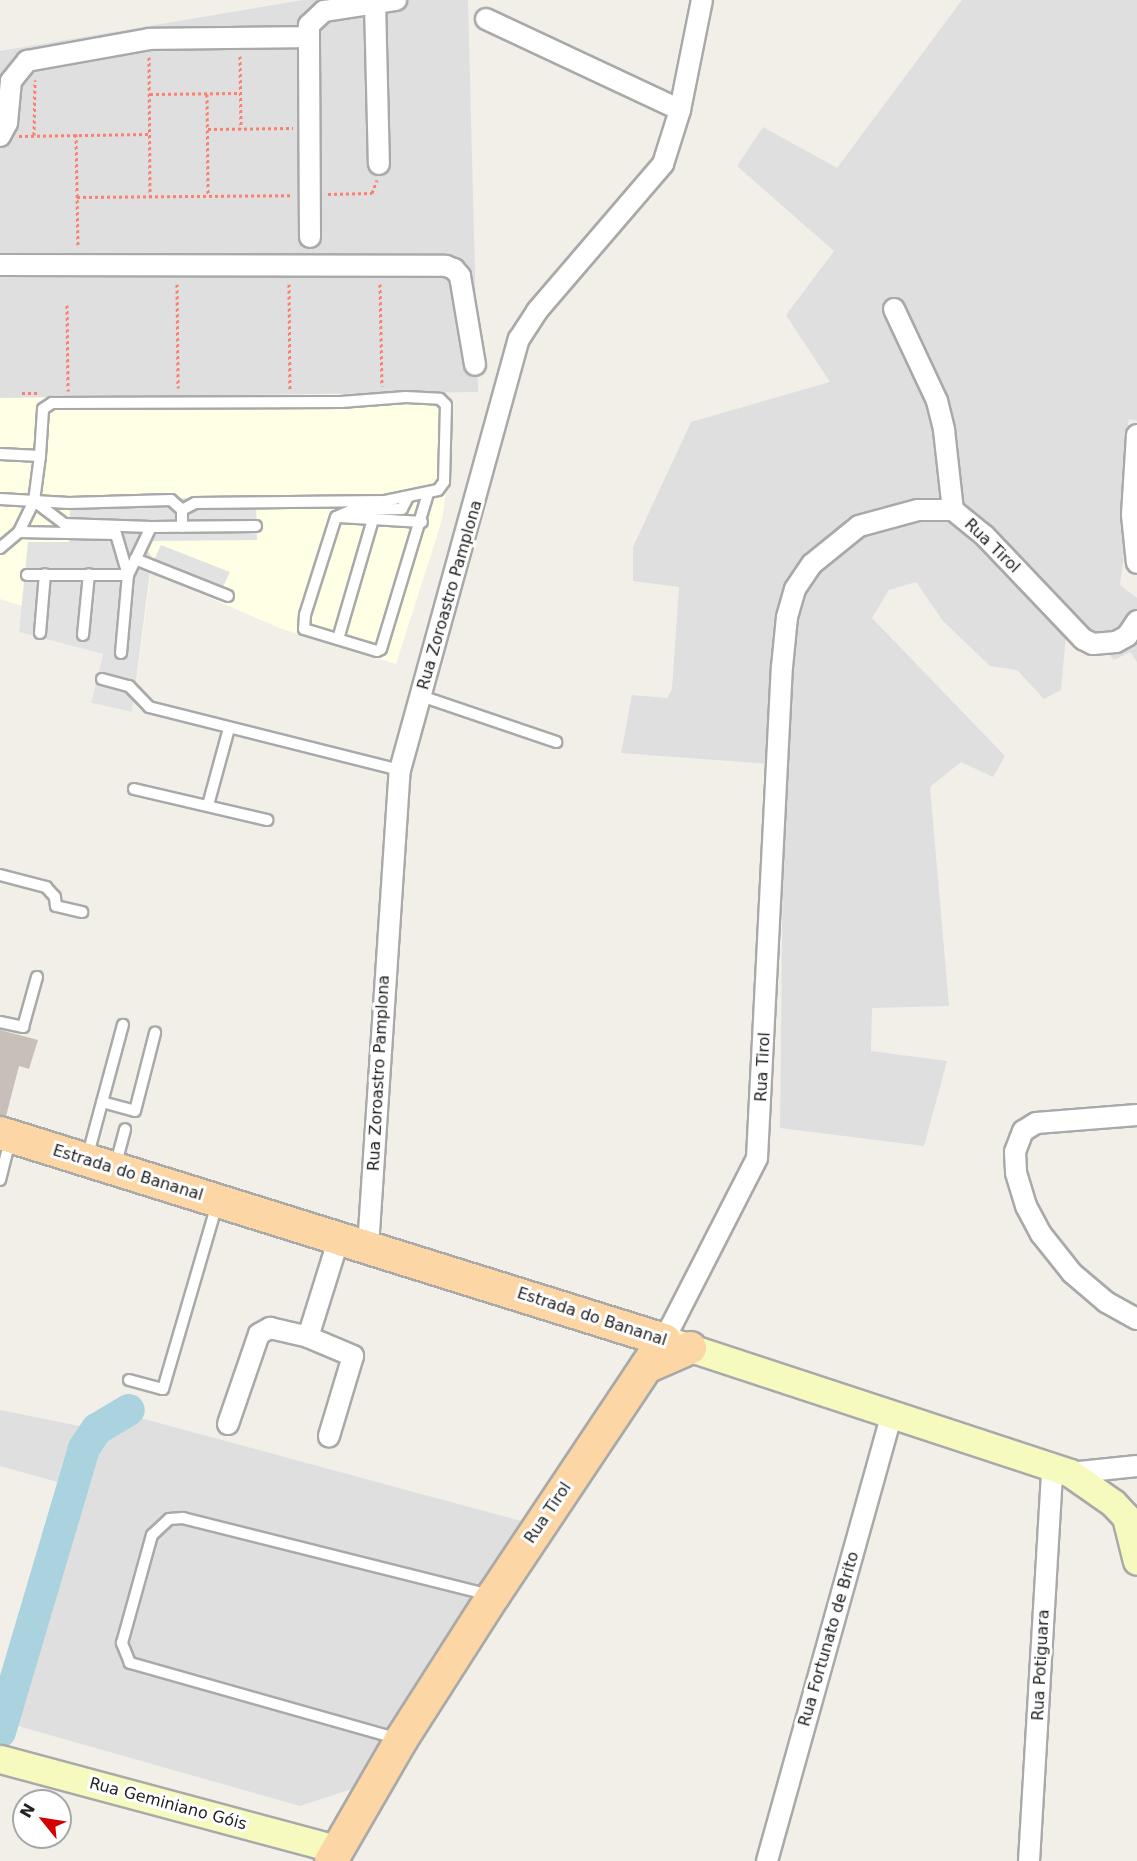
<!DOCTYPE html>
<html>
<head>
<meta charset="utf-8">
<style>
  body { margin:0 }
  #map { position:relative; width:1137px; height:1861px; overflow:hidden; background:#f2efe9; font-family:"DejaVu Sans",sans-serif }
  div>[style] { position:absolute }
  .residential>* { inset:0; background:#e0dfdf }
  .education>* { inset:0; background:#ffffe5 }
  .parking>* { inset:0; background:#e2e2e2 }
  .river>* { height:32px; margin:-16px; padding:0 16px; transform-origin:16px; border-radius:16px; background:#aad3df }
  .building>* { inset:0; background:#c7bfb8 }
  .path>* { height:3px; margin-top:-1.5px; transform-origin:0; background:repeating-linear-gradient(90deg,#fa8072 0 3px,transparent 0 6px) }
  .roads { filter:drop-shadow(2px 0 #a9a9a9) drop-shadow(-2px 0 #a9a9a9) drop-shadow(0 2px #a9a9a9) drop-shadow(0 -2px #a9a9a9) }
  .lane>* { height:10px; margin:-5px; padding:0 5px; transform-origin:5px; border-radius:5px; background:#fff }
  .street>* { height:20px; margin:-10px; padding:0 10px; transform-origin:10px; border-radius:10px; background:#fff }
  .secondary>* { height:27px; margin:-13.5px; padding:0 13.5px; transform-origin:13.5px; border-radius:13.5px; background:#f7fabf }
  .primary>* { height:32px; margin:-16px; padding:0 16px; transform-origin:16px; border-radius:16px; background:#fcd6a4 }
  span { translate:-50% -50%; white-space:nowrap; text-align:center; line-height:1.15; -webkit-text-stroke:6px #fff; paint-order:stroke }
  .street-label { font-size:16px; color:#222 }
  .north { position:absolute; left:12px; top:1789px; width:60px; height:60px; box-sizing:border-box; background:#fff; border:2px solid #a7a7a7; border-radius:50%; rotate:300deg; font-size:16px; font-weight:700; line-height:24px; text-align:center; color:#222 }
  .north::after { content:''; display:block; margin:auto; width:21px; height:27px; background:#d40000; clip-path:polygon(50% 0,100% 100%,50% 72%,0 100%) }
</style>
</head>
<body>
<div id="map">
  <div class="residential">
    <i style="clip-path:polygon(303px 0,468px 0,478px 392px,0 398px,0 51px)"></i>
    <i style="clip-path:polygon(962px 0,1137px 0,1137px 421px,1129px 419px,1124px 447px,1137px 456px,1120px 585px,1137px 598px,1137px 662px,1130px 652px,1114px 660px,1089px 634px,1066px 635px,1061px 690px,1044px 699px,1017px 670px,990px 666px,943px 621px,916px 582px,889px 590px,872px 618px,1005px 756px,993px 777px,961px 762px,930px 787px,949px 1006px,872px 1008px,871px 1051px,947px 1061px,924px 1146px,780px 1128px,784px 765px,621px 753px,632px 695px,667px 698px,672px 689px,679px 587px,633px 581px,633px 547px,691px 422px,830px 382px,786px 315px,834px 251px,737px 166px,763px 127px,837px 168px)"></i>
    <i style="clip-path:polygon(0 1410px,99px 1430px,95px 1459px,102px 1436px,137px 1417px,532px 1524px,358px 1787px,300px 1806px,18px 1726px,93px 1470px,82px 1489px,0 1466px)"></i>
  </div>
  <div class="education">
    <i style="clip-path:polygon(372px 394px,449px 397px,450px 461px,442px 520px,396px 664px,279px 628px,151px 572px,132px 712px,91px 703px,103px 654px,19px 632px,22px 606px,0 599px,0 398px)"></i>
  </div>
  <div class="parking">
    <i style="clip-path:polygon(256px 497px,257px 540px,149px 541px,148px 551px,154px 560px,161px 545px,230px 572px,217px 600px,150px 573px,132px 712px,91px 703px,103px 654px,19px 632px,28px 542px,69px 542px,70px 500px)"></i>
  </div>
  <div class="river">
    <i style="left:0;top:1732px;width:296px;rotate:-73.5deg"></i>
    <i style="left:84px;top:1448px;width:23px;rotate:-56deg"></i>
    <i style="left:97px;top:1429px;width:37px;rotate:-31deg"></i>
  </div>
  <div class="building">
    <i style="clip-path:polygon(0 1030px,38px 1040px,29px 1069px,19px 1066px,6px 1116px,0 1116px)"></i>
  </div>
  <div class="path">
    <i style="left:240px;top:56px;width:72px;rotate:89.2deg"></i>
    <i style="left:149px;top:57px;width:139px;rotate:89.6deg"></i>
    <i style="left:150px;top:94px;width:91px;rotate:-0.6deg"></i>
    <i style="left:207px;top:94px;width:100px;rotate:89.4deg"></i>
    <i style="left:208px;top:129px;width:85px;rotate:-0.7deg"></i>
    <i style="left:76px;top:134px;width:113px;rotate:89deg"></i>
    <i style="left:34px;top:135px;width:55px;rotate:-89deg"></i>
    <i style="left:19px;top:136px;width:131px;rotate:-0.9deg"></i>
    <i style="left:328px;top:194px;width:44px;rotate:-1.3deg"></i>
    <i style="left:372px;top:193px;width:14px;rotate:-69deg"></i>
    <i style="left:77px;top:197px;width:214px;rotate:-0.5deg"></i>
    <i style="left:177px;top:284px;width:104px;rotate:89.4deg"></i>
    <i style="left:289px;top:284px;width:105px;rotate:89.5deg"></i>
    <i style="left:380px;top:284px;width:102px;rotate:88.9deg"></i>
    <i style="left:67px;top:305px;width:86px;rotate:89.3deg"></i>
    <i style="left:22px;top:393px;width:18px"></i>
  </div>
  <div class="roads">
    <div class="lane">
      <i style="left:0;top:454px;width:40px;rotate:2.9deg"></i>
      <i style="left:40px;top:456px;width:45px;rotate:97.6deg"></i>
      <i style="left:34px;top:501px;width:34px;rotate:116deg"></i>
      <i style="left:19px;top:532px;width:25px;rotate:140deg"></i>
      <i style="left:40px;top:456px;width:47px;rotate:-86.3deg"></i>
      <i style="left:43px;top:409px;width:11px;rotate:-34deg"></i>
      <i style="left:52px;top:403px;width:289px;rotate:-0.2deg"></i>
      <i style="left:341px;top:402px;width:65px;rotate:-4.4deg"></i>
      <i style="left:406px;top:397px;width:34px;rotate:3deg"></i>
      <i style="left:440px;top:399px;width:8px;rotate:45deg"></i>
      <i style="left:446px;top:405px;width:77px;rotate:91.5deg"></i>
      <i style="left:444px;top:482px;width:10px;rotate:127deg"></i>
      <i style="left:438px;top:490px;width:54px;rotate:168.3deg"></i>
      <i style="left:385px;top:501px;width:190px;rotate:179.4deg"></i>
      <i style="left:195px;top:503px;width:15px;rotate:152deg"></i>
      <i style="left:408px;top:497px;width:13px;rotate:117deg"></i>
      <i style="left:402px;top:509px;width:50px;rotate:178.9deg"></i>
      <i style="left:352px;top:510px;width:17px;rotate:156deg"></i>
      <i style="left:336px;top:517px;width:103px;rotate:107.6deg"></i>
      <i style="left:305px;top:615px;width:14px;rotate:94deg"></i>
      <i style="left:304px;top:629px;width:76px;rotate:16.8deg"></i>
      <i style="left:377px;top:651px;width:4px;rotate:-27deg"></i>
      <i style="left:381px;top:649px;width:163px;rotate:-73.2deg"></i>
      <i style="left:0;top:499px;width:69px;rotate:3.3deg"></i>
      <i style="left:69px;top:503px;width:102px;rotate:-1.7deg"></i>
      <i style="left:171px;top:500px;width:15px;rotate:42deg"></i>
      <i style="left:182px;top:510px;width:17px;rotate:90deg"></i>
      <i style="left:34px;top:501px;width:38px;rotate:37deg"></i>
      <i style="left:64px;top:524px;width:87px;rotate:2deg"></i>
      <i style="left:339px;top:517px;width:83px;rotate:3.4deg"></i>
      <i style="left:19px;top:532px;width:97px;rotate:1.2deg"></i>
      <i style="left:116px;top:534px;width:43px;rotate:73.7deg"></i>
      <i style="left:128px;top:575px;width:101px;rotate:180deg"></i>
      <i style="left:135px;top:559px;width:100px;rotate:21.7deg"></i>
      <i style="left:40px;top:633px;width:59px;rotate:-85.2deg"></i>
      <i style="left:83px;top:635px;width:61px;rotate:-84.4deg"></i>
      <i style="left:338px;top:639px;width:125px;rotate:-73.7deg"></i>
      <i style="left:121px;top:653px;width:78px;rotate:-84.9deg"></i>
      <i style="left:128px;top:575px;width:53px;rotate:-64.4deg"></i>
      <i style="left:151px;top:527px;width:105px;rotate:-0.5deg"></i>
      <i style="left:102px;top:679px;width:28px;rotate:15deg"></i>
      <i style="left:129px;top:686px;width:29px;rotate:46deg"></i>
      <i style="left:149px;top:707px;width:259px;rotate:14.1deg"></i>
      <i style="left:421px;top:696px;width:143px;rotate:18.8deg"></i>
      <i style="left:134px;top:789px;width:137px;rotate:13.1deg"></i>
      <i style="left:208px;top:805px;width:80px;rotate:-74.7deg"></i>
      <i style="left:0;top:875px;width:48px;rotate:14.6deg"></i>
      <i style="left:46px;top:887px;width:13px;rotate:48deg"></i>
      <i style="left:55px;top:897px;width:9px;rotate:84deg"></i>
      <i style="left:56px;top:906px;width:27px;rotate:13deg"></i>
      <i style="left:0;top:1022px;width:24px;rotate:12deg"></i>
      <i style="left:23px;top:1027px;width:52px;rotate:-74.4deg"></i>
      <i style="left:102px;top:1102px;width:34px;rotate:15deg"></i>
      <i style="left:135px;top:1111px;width:81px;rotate:-75.6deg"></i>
      <i style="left:87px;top:1158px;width:138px;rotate:-74.9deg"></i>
      <i style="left:115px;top:1167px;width:39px;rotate:-75deg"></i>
      <i style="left:0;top:1180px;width:41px;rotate:-76deg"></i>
      <i style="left:129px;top:1380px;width:35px;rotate:15deg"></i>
      <i style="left:163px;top:1389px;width:193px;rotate:-73.7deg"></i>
      <i style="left:399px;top:1739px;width:280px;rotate:-164.2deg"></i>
      <i style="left:130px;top:1663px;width:22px;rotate:-112deg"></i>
      <i style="left:122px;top:1643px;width:112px;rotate:-74.5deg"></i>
      <i style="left:152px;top:1535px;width:23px;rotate:-43deg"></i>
      <i style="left:169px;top:1519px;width:14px;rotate:-4deg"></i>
      <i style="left:183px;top:1518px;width:317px;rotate:14.1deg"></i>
    </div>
    <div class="street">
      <i style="left:375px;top:3px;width:161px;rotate:88.6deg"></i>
      <i style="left:486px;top:19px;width:214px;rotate:25.1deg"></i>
      <i style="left:0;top:136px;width:15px;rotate:-62deg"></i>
      <i style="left:7px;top:123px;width:42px;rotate:-84.6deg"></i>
      <i style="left:11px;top:81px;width:26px;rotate:-51deg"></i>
      <i style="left:27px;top:61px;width:124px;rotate:-10.2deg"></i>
      <i style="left:149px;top:39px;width:158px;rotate:-0.7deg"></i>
      <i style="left:310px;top:237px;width:212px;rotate:-90.3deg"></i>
      <i style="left:309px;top:25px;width:21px;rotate:-43deg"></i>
      <i style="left:324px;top:11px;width:73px;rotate:-8.7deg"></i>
      <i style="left:0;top:265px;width:446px;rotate:0.1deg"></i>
      <i style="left:446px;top:266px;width:9px;rotate:21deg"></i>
      <i style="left:454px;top:269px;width:9px;rotate:49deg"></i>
      <i style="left:460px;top:276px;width:90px;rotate:80.4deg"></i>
      <i style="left:894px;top:309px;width:102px;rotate:64.9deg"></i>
      <i style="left:937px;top:401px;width:30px;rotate:76deg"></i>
      <i style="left:944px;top:430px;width:81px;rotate:83.6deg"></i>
      <i style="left:1137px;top:435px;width:80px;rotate:93.6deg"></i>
      <i style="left:1132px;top:515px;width:48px;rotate:84.1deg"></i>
      <i style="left:1137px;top:1115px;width:101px;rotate:175.5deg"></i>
      <i style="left:1036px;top:1123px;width:15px;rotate:148deg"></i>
      <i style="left:1023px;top:1131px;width:22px;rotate:111deg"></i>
      <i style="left:1015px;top:1152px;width:21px;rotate:87deg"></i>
      <i style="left:1016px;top:1173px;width:34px;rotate:73deg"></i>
      <i style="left:1026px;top:1206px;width:32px;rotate:62deg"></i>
      <i style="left:1041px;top:1234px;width:50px;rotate:51.5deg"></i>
      <i style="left:1072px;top:1273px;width:45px;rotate:40.5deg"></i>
      <i style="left:1106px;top:1302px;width:35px;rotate:29deg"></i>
      <i style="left:368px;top:1247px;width:478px;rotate:-86.2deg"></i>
      <i style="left:400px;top:770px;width:447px;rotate:-74.6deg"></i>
      <i style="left:519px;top:339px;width:33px;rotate:-57deg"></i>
      <i style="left:537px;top:311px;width:194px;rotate:-49.4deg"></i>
      <i style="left:663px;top:164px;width:57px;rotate:-72.5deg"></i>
      <i style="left:680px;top:110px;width:112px;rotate:-78.7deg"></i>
      <i style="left:308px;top:1337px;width:104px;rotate:-72.6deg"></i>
      <i style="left:664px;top:1340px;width:204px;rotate:-62.9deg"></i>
      <i style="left:757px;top:1158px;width:492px;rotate:-87.1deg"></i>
      <i style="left:782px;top:667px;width:50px;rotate:-84.3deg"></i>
      <i style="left:787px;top:617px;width:29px;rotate:-74deg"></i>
      <i style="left:795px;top:589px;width:30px;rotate:-56deg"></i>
      <i style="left:812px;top:564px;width:60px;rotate:-39deg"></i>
      <i style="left:859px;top:526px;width:61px;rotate:-15.2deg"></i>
      <i style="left:918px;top:510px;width:35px"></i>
      <i style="left:953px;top:510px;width:40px;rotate:39deg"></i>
      <i style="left:984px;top:535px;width:144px;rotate:46.4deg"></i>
      <i style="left:1083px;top:639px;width:11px;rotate:27deg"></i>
      <i style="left:1093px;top:644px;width:23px;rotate:-5deg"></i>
      <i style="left:1116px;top:642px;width:13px;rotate:-29deg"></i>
      <i style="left:1127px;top:636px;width:18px;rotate:-56deg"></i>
      <i style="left:228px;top:1424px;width:95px;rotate:-71deg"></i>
      <i style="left:259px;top:1334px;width:13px;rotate:-29deg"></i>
      <i style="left:270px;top:1328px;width:39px;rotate:13deg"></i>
      <i style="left:308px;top:1337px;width:49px;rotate:22.9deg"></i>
      <i style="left:353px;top:1356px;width:84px;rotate:106.7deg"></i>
      <i style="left:1070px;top:1473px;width:67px;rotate:-6deg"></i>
      <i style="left:767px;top:1861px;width:461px;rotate:-74.4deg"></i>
      <i style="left:1029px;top:1861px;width:393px;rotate:-86.6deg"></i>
    </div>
    <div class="secondary">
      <i style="left:669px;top:1341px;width:422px;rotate:18.2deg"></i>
      <i style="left:1070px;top:1473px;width:52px;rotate:34.9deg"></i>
      <i style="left:1113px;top:1503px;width:19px;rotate:47deg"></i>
      <i style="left:1126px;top:1517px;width:45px;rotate:76deg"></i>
      <i style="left:0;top:1759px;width:348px;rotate:15deg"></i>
    </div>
    <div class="primary">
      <i style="left:0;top:1133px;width:696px;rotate:17.31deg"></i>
      <i style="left:664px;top:1340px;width:308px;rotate:123.7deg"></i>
      <i style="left:493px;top:1596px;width:171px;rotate:122.6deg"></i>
      <i style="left:401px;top:1740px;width:140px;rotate:120deg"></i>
      <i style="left:646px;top:1367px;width:48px;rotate:-23.4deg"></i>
    </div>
  </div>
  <div class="street-label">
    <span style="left:992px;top:546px;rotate:44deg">Rua Tirol</span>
    <span style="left:450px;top:595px;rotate:-74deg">Rua Zoroastro Pamplona</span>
    <span style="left:763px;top:1067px;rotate:-87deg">Rua Tirol</span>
    <span style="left:379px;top:1073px;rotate:-87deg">Rua Zoroastro Pamplona</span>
    <span style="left:128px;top:1173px;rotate:17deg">Estrada do Bananal</span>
    <span style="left:592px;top:1317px;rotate:18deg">Estrada do Bananal</span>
    <span style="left:548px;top:1513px;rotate:-56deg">Rua Tirol</span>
    <span style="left:829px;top:1639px;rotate:-74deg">Rua Fortunato de Brito</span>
    <span style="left:1041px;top:1665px;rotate:-87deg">Rua Potiguara</span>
    <span style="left:168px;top:1804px;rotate:15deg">Rua Geminiano Góis</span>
  </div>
  <div class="north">N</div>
</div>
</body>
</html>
